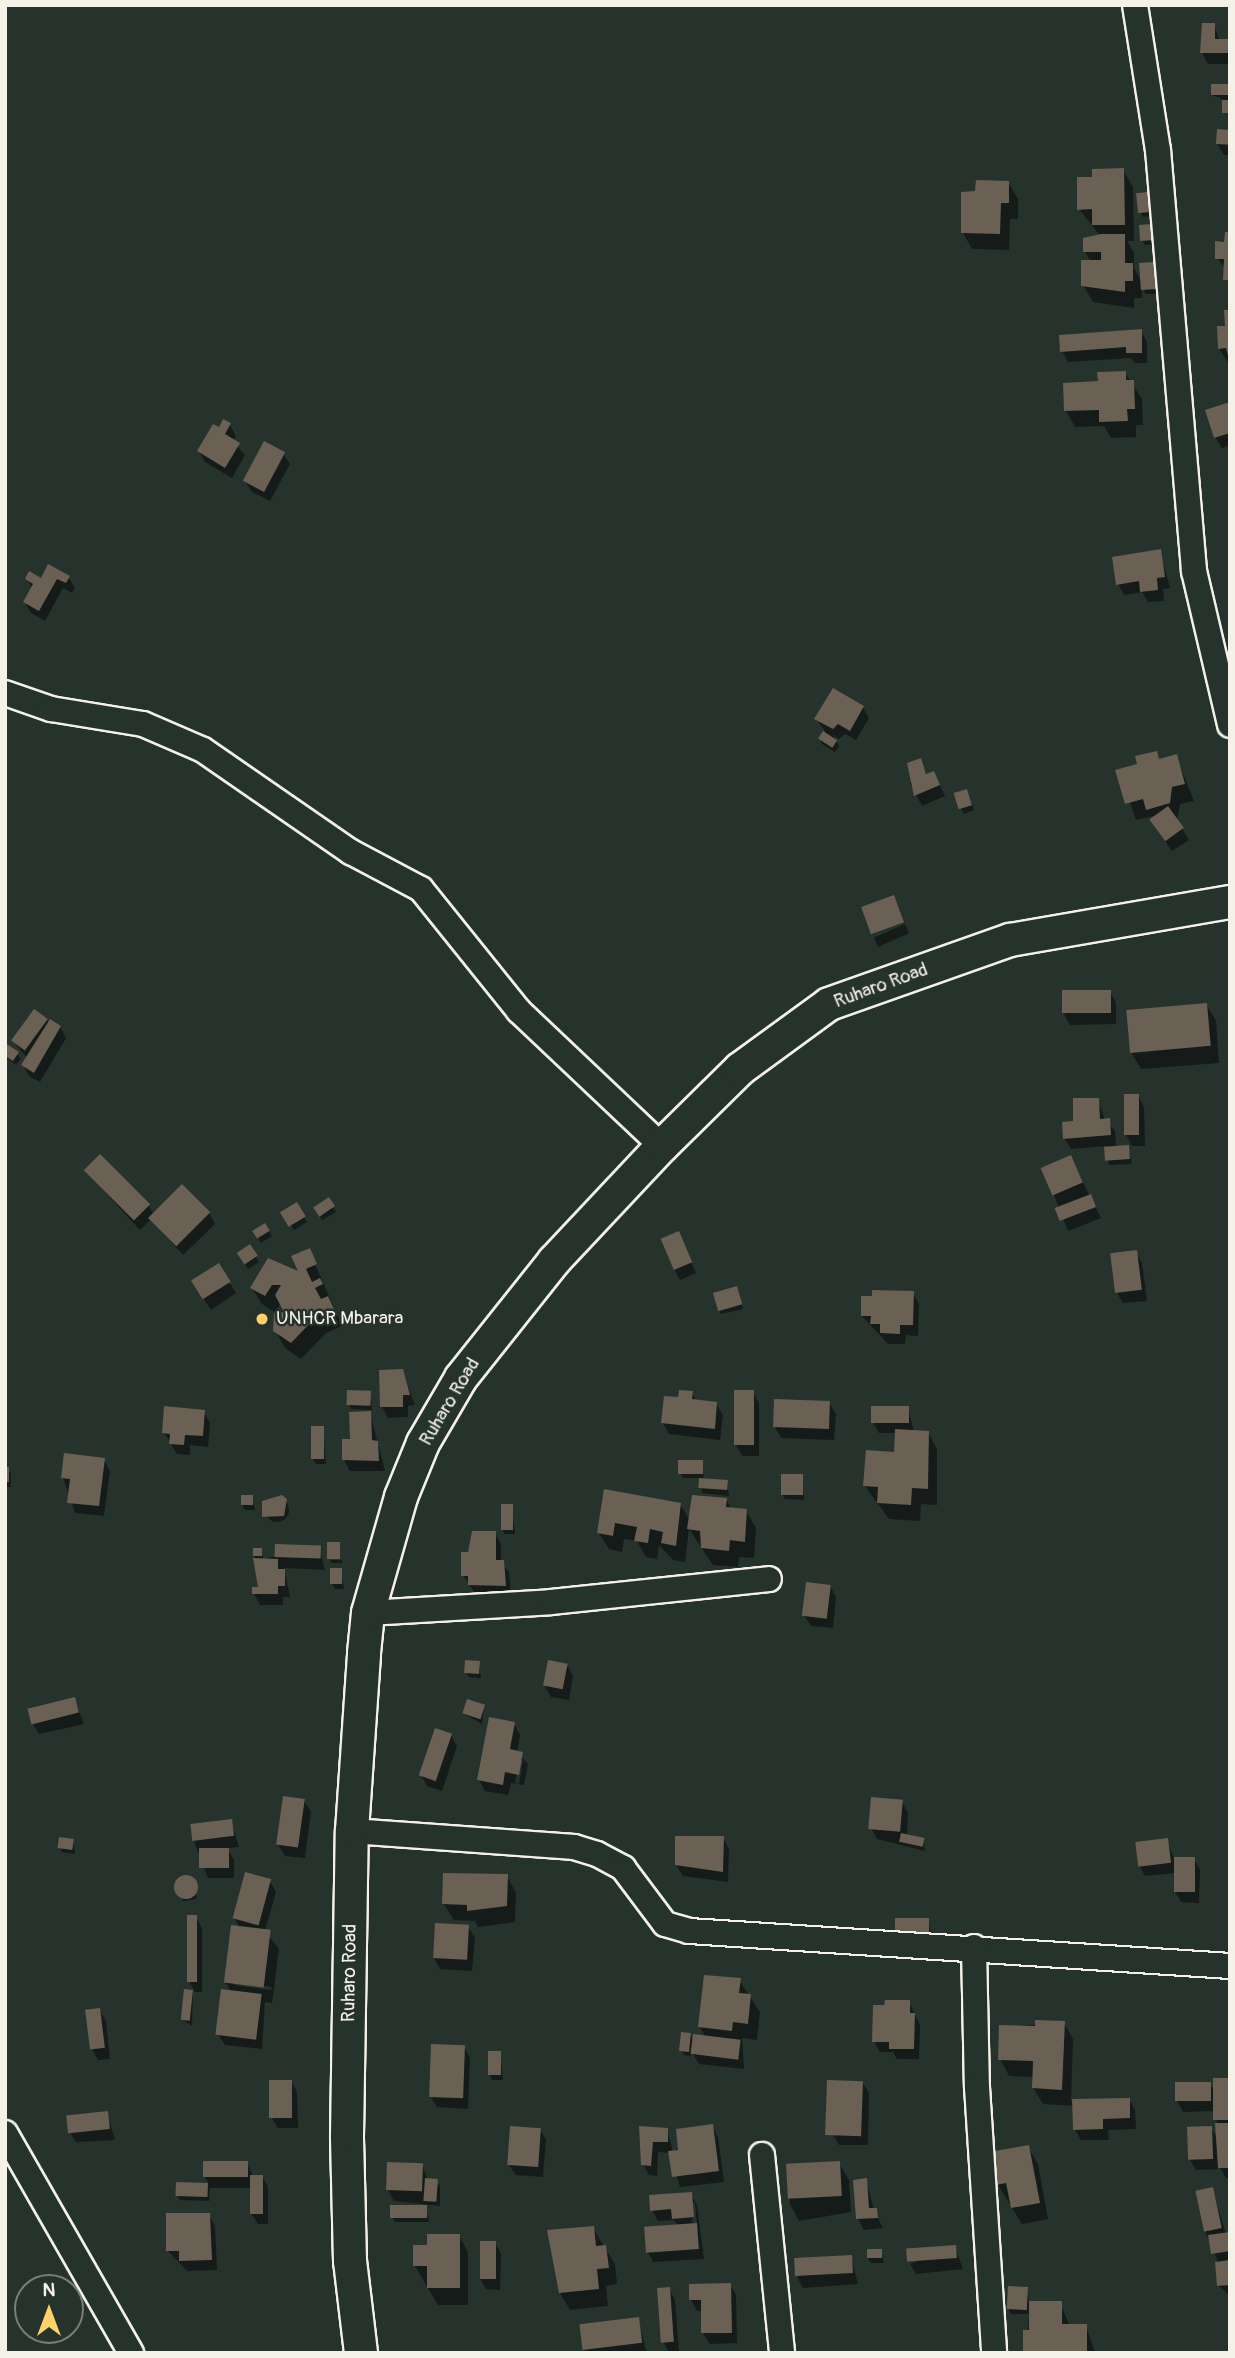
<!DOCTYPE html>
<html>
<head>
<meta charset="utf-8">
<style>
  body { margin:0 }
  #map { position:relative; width:1235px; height:2358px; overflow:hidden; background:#26332d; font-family:Pangolin,sans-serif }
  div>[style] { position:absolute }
  .shadow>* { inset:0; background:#0007; transform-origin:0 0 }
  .round { border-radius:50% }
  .building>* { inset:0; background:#6a6053; transform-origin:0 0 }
  .roads { filter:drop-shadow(2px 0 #f4f1e8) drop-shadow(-2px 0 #f4f1e8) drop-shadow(0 2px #f4f1e8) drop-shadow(0 -2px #f4f1e8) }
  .minor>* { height:24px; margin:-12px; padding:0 12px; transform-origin:12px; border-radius:12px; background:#26332d }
  .tertiary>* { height:32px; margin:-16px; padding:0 16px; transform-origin:16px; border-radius:16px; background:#26332d }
  .dots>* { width:19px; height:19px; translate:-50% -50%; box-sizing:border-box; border:4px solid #26332d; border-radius:50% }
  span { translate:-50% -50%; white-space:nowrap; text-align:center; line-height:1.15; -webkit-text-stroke:5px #26332d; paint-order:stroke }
  .street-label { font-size:19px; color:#f4f1e8 }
  .poi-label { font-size:19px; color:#f4f1e8 }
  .left { translate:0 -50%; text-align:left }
  .frame { position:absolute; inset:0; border:7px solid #f4f1e8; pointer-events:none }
  .north { position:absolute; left:14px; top:2274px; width:70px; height:70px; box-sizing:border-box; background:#26332d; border:2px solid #787f78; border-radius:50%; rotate:0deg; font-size:19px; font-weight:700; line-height:28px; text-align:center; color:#f4f1e8 }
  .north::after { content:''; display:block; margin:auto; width:24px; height:32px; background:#ffd166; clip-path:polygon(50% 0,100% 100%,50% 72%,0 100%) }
</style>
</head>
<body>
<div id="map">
  <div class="shadow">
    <i style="clip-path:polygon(1204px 25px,1214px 25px,1220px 41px,1227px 41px,1230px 64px,1208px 64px,1202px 53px)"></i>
    <i style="clip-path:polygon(1230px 86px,1230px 123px,1224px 100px,1212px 95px)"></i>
    <i style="clip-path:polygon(1230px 132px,1230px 155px,1224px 155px,1217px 144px)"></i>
    <i style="clip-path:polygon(1123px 170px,1133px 187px,1134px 241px,1127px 241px,1134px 253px,1134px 268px,1142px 283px,1154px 263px,1157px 268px,1159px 294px,1146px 294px,1142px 288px,1142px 298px,1134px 298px,1134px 308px,1093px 302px,1083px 285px,1091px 262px,1085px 252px,1102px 238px,1079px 209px,1093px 179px)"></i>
    <i style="clip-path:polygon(1008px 182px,1018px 199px,1018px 219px,1010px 219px,1009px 250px,972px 249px,963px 233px,977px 193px)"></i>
    <i style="clip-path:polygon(1147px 194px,1152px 216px,1143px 217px,1140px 212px)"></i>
    <i style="clip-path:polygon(1152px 226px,1156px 244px,1145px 245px,1142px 240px)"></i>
    <i style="clip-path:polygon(1230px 234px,1230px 287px,1226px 269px,1217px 258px)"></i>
    <i style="clip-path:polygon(1230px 311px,1230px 366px,1219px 348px)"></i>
    <i style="clip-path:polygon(1141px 331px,1147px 342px,1147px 363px,1135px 363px,1131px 358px,1068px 362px,1062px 351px)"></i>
    <i style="clip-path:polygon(1125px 373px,1142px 399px,1143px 425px,1136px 425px,1136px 437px,1111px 438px,1104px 426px,1075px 427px,1066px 411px)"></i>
    <i style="clip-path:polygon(1230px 404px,1230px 445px,1222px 448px,1215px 437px)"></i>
    <i style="clip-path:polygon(230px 425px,236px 436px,233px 441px,245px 455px,232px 478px,205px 462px,199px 451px)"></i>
    <i style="clip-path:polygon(283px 453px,290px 464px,270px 501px,252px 492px,245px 481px)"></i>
    <i style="clip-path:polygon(1160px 551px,1170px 588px,1163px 589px,1164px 601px,1148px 602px,1142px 592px,1124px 595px,1118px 584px)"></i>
    <i style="clip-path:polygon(68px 577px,75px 588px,72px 593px,63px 588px,45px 621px,31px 613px,25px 602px,32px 588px,27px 579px)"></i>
    <i style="clip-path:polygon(863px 708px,869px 718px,856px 740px,845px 734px,839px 739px,833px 735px,839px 746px,835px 752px,822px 744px,820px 739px,825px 731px,816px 719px)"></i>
    <i style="clip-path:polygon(1156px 753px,1160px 761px,1176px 756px,1194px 801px,1180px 804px,1177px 821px,1189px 840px,1172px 851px,1157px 830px,1158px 815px,1136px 820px,1118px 771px,1139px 766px)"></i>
    <i style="clip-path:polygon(920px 761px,928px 776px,934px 773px,945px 796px,922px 806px,910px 783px,915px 781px)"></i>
    <i style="clip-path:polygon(969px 796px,974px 810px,964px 814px,961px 809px)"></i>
    <i style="left:905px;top:924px;width:10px;height:34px;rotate:66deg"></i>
    <i style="clip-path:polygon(1110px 992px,1116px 1003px,1116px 1024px,1070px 1025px,1064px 1014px)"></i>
    <i style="clip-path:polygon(1206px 1004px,1216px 1021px,1219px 1063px,1141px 1069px,1131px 1052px)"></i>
    <i style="clip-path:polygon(47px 1020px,60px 1027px,66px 1038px,40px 1082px,29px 1076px,23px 1065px,27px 1058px,13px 1041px)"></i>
    <i style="clip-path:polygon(5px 1045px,21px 1058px,16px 1065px,5px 1057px)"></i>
    <i style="clip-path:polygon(1138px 1096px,1144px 1107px,1145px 1146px,1132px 1146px,1126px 1135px)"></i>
    <i style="clip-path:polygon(1098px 1100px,1105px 1120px,1115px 1131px,1116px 1147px,1128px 1146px,1132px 1164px,1109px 1165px,1106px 1146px,1071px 1149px,1064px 1138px)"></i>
    <i style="clip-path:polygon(1070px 1157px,1101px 1218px,1068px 1231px,1044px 1169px)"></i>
    <i style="clip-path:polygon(86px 1171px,148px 1205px,154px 1215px,209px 1213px,215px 1224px,183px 1255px,151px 1219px,140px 1230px)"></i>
    <i style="left:329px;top:1200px;width:14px;height:16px;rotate:60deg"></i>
    <i style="left:296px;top:1205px;width:20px;height:15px;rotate:57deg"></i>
    <i style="left:265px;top:1225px;width:13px;height:13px;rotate:58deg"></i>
    <i style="clip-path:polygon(678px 1233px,696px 1273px,680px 1280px,674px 1269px)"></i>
    <i style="left:249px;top:1246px;width:19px;height:13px;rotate:58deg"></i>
    <i style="clip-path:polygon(309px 1250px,342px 1326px,326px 1333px,301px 1359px,285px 1348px,275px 1330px,287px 1314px,281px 1303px,275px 1312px,262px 1304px,252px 1288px,302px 1275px)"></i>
    <i style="clip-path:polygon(1136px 1252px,1142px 1263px,1147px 1301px,1123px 1303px,1117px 1293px)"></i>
    <i style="clip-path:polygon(230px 1283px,236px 1293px,211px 1310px,199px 1292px)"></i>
    <i style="clip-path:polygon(736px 1288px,743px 1309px,721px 1314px,718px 1309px)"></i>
    <i style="clip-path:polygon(913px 1293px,919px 1304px,918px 1336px,906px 1335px,905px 1344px,888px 1344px,862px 1316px)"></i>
    <i style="clip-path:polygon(402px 1371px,415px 1405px,408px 1406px,408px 1417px,388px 1418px,382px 1407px)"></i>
    <i style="clip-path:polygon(753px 1392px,759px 1403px,759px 1456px,742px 1456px,736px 1445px)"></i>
    <i style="clip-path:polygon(370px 1393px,372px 1410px,351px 1409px,349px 1404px)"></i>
    <i style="clip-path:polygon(692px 1393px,696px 1401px,716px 1404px,723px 1415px,720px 1440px,669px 1434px,663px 1423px,679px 1399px)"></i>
    <i style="clip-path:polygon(829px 1403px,836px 1414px,834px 1440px,781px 1438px,775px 1427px)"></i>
    <i style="clip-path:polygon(908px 1408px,914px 1432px,928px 1432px,937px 1449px,937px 1505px,921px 1504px,920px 1521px,889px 1519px,865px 1486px,896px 1453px,897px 1433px,879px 1433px,873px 1422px)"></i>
    <i style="clip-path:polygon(204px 1412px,210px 1423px,208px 1447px,190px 1445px,190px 1455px,177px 1454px,164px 1432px)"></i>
    <i style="clip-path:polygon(370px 1413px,385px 1471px,350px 1471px,344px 1460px)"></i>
    <i style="clip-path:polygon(323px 1428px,326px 1464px,316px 1464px,313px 1459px)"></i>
    <i style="clip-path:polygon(104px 1460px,110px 1471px,104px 1516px,75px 1513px,63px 1477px)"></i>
    <i style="clip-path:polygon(702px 1462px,704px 1480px,727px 1482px,729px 1496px,702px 1493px,700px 1478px,683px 1478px,680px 1473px)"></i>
    <i style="clip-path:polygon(5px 1468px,11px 1473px,11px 1487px,5px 1487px)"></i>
    <i style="clip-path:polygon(802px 1476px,804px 1500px,785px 1499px,782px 1494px)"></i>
    <i style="clip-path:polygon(606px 1491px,680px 1504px,690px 1521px,726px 1499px,732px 1510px,746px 1511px,756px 1528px,754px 1558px,739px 1557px,738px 1567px,713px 1565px,689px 1529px,685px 1562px,673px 1560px,659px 1545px,657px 1559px,646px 1557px,637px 1541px,624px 1539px,622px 1552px,609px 1549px,599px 1533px)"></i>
    <i style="clip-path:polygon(252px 1496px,255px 1510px,245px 1510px,242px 1505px)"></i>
    <i class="round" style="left:265px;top:1498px;width:24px;height:24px"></i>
    <i style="clip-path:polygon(512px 1506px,515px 1534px,505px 1534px,502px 1529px)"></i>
    <i style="clip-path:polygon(495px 1533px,501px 1544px,501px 1562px,509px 1572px,511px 1596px,476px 1595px,463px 1575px,470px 1554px)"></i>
    <i style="clip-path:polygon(319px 1547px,325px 1570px,284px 1568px,290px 1597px,283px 1597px,283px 1605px,260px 1605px,254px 1594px,260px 1588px,254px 1555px,261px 1550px,263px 1559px)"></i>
    <i style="clip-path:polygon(330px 1560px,342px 1560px,342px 1563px,332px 1563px)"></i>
    <i style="clip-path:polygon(341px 1570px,344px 1589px,335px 1589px,332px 1584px)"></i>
    <i style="clip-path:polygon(830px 1586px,836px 1597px,833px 1628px,811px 1626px,804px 1615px)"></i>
    <i style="clip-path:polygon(479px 1663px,481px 1678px,469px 1677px,466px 1673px)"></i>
    <i style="clip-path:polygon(567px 1665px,573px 1676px,569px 1700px,551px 1697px,545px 1686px)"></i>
    <i style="clip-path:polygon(74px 1699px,84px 1724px,39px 1734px,32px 1723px)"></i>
    <i style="clip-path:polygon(484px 1707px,482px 1724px,463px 1713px)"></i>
    <i style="clip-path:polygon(evenodd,514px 1724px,520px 1735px,517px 1752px,528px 1764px,524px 1785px,511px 1783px,508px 1795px,485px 1791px,479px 1780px,514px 1724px,520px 1760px,523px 1760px,519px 1784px,515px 1783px,520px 1760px)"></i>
    <i style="clip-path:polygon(451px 1735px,457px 1746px,442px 1791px,427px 1786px,421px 1775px)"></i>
    <i style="clip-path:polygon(304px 1801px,311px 1811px,305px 1858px,285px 1856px,278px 1845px)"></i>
    <i style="clip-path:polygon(902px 1802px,908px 1813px,907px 1836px,923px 1839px,925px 1851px,877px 1839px,871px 1828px)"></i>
    <i style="clip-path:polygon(231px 1821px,239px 1847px,227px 1848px,234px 1860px,234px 1878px,208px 1878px,193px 1839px)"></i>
    <i style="clip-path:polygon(723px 1838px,729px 1849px,728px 1882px,683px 1876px,676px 1865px)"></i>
    <i style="clip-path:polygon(73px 1840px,75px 1854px,62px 1852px,60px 1847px)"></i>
    <i style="clip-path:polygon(1167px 1840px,1174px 1859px,1194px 1859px,1200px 1870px,1199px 1903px,1181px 1902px,1175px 1892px,1175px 1873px,1145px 1876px,1139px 1865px)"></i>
    <i style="clip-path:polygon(507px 1876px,516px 1893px,515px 1922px,478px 1927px,475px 1921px,454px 1920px,444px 1904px)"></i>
    <i style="left:193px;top:1879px;width:20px;height:14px;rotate:79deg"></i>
    <i style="clip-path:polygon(evenodd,270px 1881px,276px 1892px,265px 1931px,279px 1949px,272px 2003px,265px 2002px,262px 2049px,225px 2045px,218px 2034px,231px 1992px,225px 1981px,240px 1928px,234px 1918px,270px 1881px,234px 1981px,272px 1987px,271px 1990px,234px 1985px,234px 1981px)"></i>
    <i style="clip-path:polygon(196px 1917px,202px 1928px,202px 1992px,193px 1992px,192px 2026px,183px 2020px,186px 1991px,195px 1992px,189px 1981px)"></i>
    <i style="clip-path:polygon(928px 1920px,934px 1946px,903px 1947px)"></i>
    <i style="clip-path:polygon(468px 1927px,475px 1938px,472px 1971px,440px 1969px,434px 1958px)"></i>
    <i style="clip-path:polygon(739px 1980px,760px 2012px,757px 2040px,742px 2038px,744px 2069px,699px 2064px,691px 2051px,691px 2056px,684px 2055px,681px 2050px,690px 2035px,694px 2042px,706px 2038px,700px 2027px)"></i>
    <i style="clip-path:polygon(909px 2002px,920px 2025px,919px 2059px,897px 2059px,893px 2052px,880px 2052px,874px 2041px)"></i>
    <i style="clip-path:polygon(99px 2010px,106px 2021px,110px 2059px,98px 2060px,92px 2049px)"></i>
    <i style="clip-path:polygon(1064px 2023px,1073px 2039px,1071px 2101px,1129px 2099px,1135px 2110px,1136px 2129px,1108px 2130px,1109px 2140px,1081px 2140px,1075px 2130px,1074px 2106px,1043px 2104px,1033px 2088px,1034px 2077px,1009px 2076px,1000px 2059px,1001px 2027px)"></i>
    <i style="clip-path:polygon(464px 2047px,470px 2058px,468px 2109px,437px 2107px,430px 2096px)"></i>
    <i style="clip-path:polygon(500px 2052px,503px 2080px,492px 2080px,490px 2075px)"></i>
    <i style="clip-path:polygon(1230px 2079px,1230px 2178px,1226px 2178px,1218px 2164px,1218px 2169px,1196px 2170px,1190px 2160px,1211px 2128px,1218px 2140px,1216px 2111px,1183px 2112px,1177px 2101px,1210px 2084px,1216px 2095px)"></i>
    <i style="clip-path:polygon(291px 2081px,297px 2092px,298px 2128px,278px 2128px,272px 2118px)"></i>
    <i style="clip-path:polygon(862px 2082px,869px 2093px,868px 2145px,839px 2145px,833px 2134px)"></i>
    <i style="clip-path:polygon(107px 2113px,115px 2140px,76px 2142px,69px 2131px)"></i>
    <i style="clip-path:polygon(712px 2126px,718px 2137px,724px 2182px,680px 2187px,670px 2153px,658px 2152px,657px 2176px,649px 2175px,643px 2164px,640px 2128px,667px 2129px,673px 2152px)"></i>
    <i style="clip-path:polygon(540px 2129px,546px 2140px,543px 2177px,516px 2175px,509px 2165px)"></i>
    <i style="clip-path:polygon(1028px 2147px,1038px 2164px,1048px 2219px,1022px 2224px,998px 2185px,991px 2154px)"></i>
    <i style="clip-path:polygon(247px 2163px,253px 2176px,262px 2176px,268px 2187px,268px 2224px,258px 2224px,251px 2213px,251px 2188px,210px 2188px,209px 2201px,180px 2200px,177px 2196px,178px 2184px,209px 2184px,205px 2177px)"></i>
    <i style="clip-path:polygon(839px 2163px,849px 2180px,851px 2212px,799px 2221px,790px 2204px,787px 2166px)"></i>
    <i style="clip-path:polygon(422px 2165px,428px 2180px,440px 2185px,440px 2206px,394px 2201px,388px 2190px)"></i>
    <i style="clip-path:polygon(866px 2180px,874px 2210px,883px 2228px,864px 2230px,858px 2219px)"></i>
    <i style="clip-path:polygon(1212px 2189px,1226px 2234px,1230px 2234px,1230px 2296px,1219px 2286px,1219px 2264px,1205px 2231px)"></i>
    <i style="clip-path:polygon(evenodd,691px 2194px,697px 2205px,704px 2259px,653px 2262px,647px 2251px,678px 2226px,674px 2220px,658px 2221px,652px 2210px,691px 2194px,691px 2203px,695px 2203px,697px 2226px,693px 2226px,691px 2203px)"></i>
    <i style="clip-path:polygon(426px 2207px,429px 2222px,395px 2222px,392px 2217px)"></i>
    <i style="clip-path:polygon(209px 2215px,215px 2226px,217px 2270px,187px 2271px,167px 2250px)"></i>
    <i style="clip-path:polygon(593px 2228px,615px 2264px,617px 2284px,606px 2286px,608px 2306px,570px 2310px,560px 2293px)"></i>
    <i style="clip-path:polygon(459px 2236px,468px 2252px,468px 2305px,438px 2305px,415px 2266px)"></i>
    <i style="clip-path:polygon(495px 2243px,501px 2254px,500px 2290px,486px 2289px,480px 2278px)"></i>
    <i style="clip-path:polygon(955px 2247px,963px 2269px,916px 2274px,910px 2264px)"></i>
    <i style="clip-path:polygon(881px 2251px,884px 2263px,871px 2263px,868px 2259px)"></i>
    <i style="clip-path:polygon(851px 2257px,858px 2284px,803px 2288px,797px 2277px)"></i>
    <i style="clip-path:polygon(730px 2285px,736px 2295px,737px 2343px,710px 2344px,703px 2333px,703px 2311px,697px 2311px,691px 2300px)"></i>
    <i style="clip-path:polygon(669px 2289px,675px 2300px,679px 2353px,669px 2353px,664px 2343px,659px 2290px)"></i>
    <i style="clip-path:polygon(1027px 2289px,1029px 2303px,1060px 2303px,1070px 2326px,1086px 2326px,1095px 2353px,1026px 2353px,1029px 2314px,1011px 2314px,1009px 2309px)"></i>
    <i style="clip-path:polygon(638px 2319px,647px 2353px,585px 2353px,584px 2351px)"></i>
  </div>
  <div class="building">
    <i style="clip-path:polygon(1202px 23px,1215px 23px,1215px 39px,1228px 39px,1228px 53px,1200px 53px)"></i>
    <i style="left:1211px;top:84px;width:19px;height:11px"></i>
    <i style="left:1222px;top:100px;width:8px;height:13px"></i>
    <i style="left:1217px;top:129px;width:13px;height:15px;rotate:4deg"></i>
    <i style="clip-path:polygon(1124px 168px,1125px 225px,1092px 225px,1092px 209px,1077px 210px,1077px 177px,1092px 177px,1092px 169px)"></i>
    <i style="clip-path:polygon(976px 180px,1009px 181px,1009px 203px,1001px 203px,1000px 234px,961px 233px,961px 192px,975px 191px)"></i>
    <i style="left:1148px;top:192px;width:20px;height:12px;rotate:84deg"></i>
    <i style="left:1153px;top:224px;width:16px;height:14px;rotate:86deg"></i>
    <i style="clip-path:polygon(1225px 232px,1230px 232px,1230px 280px,1223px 280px,1224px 259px,1215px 259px,1215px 241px,1224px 242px)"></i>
    <i style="clip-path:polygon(1101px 234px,1125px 234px,1125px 263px,1133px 263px,1133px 281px,1125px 281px,1125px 292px,1081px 286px,1081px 260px,1101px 260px,1101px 252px,1083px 252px,1083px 238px)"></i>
    <i style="left:1155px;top:262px;width:27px;height:16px;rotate:86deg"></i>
    <i style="clip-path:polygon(1224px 310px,1230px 310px,1230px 363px,1226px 348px,1218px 349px,1217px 326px,1225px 326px)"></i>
    <i style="clip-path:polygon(1142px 329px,1142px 353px,1126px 353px,1126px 347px,1060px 352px,1059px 335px)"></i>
    <i style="clip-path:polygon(1126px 371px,1126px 380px,1134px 380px,1135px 409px,1127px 409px,1128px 421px,1099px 422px,1099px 410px,1064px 411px,1063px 383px,1098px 381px,1097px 372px)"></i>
    <i style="clip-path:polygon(1230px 402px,1230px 433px,1214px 438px,1205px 410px)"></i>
    <i style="clip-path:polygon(223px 419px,231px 423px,225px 434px,240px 443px,225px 468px,197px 451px,213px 424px,219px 427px)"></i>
    <i style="left:264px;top:441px;width:24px;height:45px;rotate:28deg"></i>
    <i style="clip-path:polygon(1161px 549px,1165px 577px,1157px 578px,1158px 590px,1140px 592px,1139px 581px,1116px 585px,1112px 557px)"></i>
    <i style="clip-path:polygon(48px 564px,70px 576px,66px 583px,57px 579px,39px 611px,23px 602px,33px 584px,25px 579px,29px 571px,41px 578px)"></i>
    <i style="clip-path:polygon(833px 688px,864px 706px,850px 731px,838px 724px,833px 729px,814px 719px)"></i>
    <i style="left:823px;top:731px;width:17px;height:9px;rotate:33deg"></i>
    <i style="clip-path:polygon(1157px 751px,1159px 759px,1177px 754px,1185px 784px,1172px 787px,1170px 803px,1146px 810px,1143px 799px,1125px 804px,1115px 770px,1137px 764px,1135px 756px)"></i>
    <i style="clip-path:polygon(921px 758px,926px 774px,934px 771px,940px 785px,914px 796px,907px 763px)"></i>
    <i style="left:967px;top:789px;width:17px;height:14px;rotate:73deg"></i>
    <i style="left:1168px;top:806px;width:27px;height:23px;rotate:54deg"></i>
    <i style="left:894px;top:895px;width:29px;height:35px;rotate:70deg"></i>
    <i style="left:1111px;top:990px;width:23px;height:49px;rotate:90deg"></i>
    <i style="left:1207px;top:1003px;width:43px;height:81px;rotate:85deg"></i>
    <i style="left:34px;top:1009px;width:17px;height:39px;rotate:36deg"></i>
    <i style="clip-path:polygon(50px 1019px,61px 1026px,34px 1073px,21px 1065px)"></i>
    <i style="clip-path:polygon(5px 1043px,19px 1052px,13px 1061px,5px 1056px)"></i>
    <i style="left:1124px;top:1094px;width:15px;height:41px"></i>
    <i style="clip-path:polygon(1073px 1098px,1099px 1098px,1100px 1119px,1110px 1118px,1111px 1135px,1063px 1139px,1062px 1122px,1073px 1121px)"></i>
    <i style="left:1129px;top:1145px;width:14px;height:25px;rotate:86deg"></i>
    <i style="left:100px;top:1154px;width:71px;height:23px;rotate:45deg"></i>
    <i style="left:1071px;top:1155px;width:30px;height:33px;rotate:67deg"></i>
    <i style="left:182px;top:1184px;width:40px;height:48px;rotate:45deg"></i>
    <i style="left:1091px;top:1194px;width:14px;height:39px;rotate:69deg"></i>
    <i style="left:329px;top:1197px;width:11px;height:19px;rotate:56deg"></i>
    <i style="left:297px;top:1202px;width:17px;height:20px;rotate:59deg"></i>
    <i style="left:265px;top:1223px;width:9px;height:15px;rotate:58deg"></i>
    <i style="left:679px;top:1231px;width:34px;height:20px;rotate:67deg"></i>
    <i style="left:250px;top:1244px;width:14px;height:16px;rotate:56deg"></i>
    <i style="clip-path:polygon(310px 1248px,317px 1264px,306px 1269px,312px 1282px,320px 1278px,323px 1284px,315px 1288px,321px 1299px,328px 1296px,334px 1309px,317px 1316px,291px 1343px,273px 1331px,274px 1313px,284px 1312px,275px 1295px,281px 1285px,272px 1285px,265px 1296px,250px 1288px,268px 1258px,298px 1271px,291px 1256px)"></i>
    <i style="left:1137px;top:1250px;width:40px;height:27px;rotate:83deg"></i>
    <i style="left:219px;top:1263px;width:22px;height:33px;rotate:58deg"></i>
    <i style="left:737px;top:1286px;width:19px;height:25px;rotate:74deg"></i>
    <i style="clip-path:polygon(872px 1290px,914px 1291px,913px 1325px,900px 1325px,900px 1334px,880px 1333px,880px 1324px,870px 1324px,871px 1316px,861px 1316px,861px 1296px,872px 1296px)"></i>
    <i style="clip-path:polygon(403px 1369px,410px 1395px,403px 1395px,403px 1407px,380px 1407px,379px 1370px)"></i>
    <i style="left:347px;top:1390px;width:24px;height:15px;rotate:2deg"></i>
    <i style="clip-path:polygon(679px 1390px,693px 1391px,692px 1399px,717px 1402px,715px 1429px,661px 1423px,664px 1396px,678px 1397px)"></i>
    <i style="left:734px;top:1390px;width:20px;height:55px"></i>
    <i style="left:774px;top:1399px;width:56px;height:28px;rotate:2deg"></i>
    <i style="clip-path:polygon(164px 1406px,205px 1410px,203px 1436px,185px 1435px,184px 1445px,169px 1444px,170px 1434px,162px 1433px)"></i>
    <i style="left:871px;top:1406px;width:38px;height:17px"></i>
    <i style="clip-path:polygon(371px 1411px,372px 1440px,378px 1441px,379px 1461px,342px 1460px,342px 1439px,350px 1439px,349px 1412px)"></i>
    <i style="left:311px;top:1426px;width:13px;height:33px"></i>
    <i style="clip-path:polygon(895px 1429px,929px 1431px,928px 1489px,912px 1488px,911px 1505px,877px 1503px,878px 1487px,863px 1486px,866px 1450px,894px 1452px)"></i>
    <i style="clip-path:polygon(64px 1453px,105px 1458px,99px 1506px,67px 1503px,70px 1479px,61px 1478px)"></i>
    <i style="left:678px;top:1460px;width:25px;height:14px"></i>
    <i style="left:5px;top:1467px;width:4px;height:15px"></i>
    <i style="left:781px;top:1474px;width:22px;height:21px"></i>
    <i style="left:699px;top:1478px;width:29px;height:10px;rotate:4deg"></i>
    <i style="clip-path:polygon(604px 1489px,681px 1503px,676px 1546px,661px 1543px,663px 1532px,650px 1529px,648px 1543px,634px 1541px,637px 1527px,615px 1523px,613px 1536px,597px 1533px)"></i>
    <i style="left:241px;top:1495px;width:12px;height:10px"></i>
    <i style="clip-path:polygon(282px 1495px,287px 1499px,284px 1516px,262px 1517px,262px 1501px)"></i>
    <i style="clip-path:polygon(692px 1495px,727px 1498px,726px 1507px,747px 1509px,745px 1542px,730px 1540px,729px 1551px,701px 1548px,700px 1531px,687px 1529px)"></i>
    <i style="left:501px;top:1504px;width:12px;height:26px"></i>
    <i style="clip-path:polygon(472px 1531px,496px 1531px,496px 1560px,504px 1560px,506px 1586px,468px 1585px,468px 1576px,461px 1576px,461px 1552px,468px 1552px)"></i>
    <i style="left:327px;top:1542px;width:13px;height:17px"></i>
    <i style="left:275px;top:1544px;width:46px;height:13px;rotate:2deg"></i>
    <i style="left:253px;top:1548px;width:9px;height:8px"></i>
    <i style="clip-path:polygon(253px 1558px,278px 1559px,278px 1569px,285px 1569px,285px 1586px,278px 1586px,278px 1594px,252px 1594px,252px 1587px,258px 1587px)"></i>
    <i style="left:330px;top:1568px;width:12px;height:16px"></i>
    <i style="left:806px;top:1582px;width:25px;height:34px;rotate:7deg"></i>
    <i style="left:465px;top:1660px;width:15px;height:13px;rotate:4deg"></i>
    <i style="left:548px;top:1660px;width:20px;height:26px;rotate:11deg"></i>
    <i style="left:75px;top:1697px;width:16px;height:49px;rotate:76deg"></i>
    <i style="left:467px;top:1699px;width:19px;height:15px;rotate:18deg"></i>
    <i style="clip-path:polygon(489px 1717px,515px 1722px,510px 1749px,523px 1752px,519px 1775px,505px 1772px,503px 1785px,477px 1780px)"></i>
    <i style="left:435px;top:1728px;width:18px;height:50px;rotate:19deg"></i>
    <i style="left:283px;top:1796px;width:22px;height:49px;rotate:8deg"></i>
    <i style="left:871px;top:1797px;width:32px;height:32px;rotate:5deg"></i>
    <i style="left:232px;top:1819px;width:17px;height:42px;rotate:83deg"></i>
    <i style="left:901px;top:1833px;width:24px;height:9px;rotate:12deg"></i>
    <i style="clip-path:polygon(675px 1836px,724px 1836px,723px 1872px,675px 1865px)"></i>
    <i style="left:59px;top:1837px;width:15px;height:11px;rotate:8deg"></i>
    <i style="left:1168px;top:1838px;width:25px;height:33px;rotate:83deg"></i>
    <i style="left:199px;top:1848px;width:30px;height:20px"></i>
    <i style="left:1174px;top:1857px;width:21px;height:35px"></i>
    <i style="left:245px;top:1872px;width:27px;height:48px;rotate:15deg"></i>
    <i style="clip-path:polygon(443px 1873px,508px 1874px,507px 1906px,467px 1911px,467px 1905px,442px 1904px)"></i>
    <i class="round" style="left:174px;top:1875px;width:24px;height:24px"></i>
    <i style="left:187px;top:1915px;width:10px;height:67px"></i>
    <i style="left:929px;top:1918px;width:17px;height:34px;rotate:90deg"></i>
    <i style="left:435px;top:1923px;width:34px;height:35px;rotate:3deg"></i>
    <i style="left:231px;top:1925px;width:40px;height:58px;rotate:7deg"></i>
    <i style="clip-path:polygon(704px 1975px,741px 1978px,739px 1993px,751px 1994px,748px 2024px,733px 2022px,732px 2031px,698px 2027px)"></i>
    <i style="left:184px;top:1989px;width:9px;height:31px;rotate:6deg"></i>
    <i style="left:221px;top:1989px;width:41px;height:46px;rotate:7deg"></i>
    <i style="clip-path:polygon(885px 2000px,910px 2000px,910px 2013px,915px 2013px,914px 2049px,889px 2049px,889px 2042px,872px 2042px,873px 2005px,884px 2005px)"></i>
    <i style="left:100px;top:2008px;width:40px;height:15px;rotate:83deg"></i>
    <i style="clip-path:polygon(1035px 2020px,1065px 2021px,1062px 2090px,1032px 2088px,1033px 2061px,998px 2060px,999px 2025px,1035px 2026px)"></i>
    <i style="left:681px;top:2032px;width:10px;height:19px;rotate:6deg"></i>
    <i style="left:693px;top:2034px;width:48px;height:20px;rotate:7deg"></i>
    <i style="left:431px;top:2044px;width:34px;height:53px;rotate:2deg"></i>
    <i style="left:488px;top:2051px;width:13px;height:24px"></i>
    <i style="left:1213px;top:2078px;width:17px;height:42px"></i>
    <i style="left:269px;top:2080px;width:23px;height:38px"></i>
    <i style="left:827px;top:2080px;width:36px;height:55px;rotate:2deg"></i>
    <i style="left:1211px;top:2082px;width:19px;height:36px;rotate:90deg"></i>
    <i style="clip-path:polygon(1130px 2098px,1130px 2118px,1103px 2119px,1103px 2129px,1073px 2130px,1072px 2099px)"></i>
    <i style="left:108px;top:2111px;width:18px;height:42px;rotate:84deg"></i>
    <i style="clip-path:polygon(1215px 2123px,1230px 2123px,1230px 2168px,1218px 2168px)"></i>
    <i style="clip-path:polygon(713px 2124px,719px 2171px,672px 2177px,668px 2151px,678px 2150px,676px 2129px)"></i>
    <i style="left:510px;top:2126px;width:31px;height:39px;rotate:4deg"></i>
    <i style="clip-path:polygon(639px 2126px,668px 2128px,668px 2142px,653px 2142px,651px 2166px,641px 2165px)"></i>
    <i style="left:1212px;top:2126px;width:33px;height:25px;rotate:88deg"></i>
    <i style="clip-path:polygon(1029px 2145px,1040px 2203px,1011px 2208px,1006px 2183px,996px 2185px,989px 2152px)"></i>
    <i style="left:203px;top:2161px;width:45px;height:16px"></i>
    <i style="left:840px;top:2161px;width:35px;height:54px;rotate:87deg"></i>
    <i style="left:387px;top:2162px;width:36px;height:28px;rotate:2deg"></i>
    <i style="left:250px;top:2175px;width:13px;height:39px"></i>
    <i style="left:425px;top:2178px;width:13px;height:23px;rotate:4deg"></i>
    <i style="clip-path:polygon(867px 2178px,869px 2208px,877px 2208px,878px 2218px,856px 2219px,853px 2180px)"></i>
    <i style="left:176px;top:2182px;width:32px;height:14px;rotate:2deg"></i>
    <i style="left:1213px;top:2187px;width:42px;height:18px;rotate:78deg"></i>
    <i style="clip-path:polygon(692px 2192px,694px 2217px,672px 2219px,671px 2209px,650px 2211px,649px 2195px)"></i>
    <i style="left:390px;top:2205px;width:37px;height:13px"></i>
    <i style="clip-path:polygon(166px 2213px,210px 2213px,212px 2260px,179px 2261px,179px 2251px,166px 2251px)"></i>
    <i style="left:697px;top:2223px;width:26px;height:53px;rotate:86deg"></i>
    <i style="clip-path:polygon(594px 2226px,596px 2246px,606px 2245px,609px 2268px,597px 2269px,599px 2289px,559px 2293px,547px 2230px)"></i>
    <i style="clip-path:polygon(1230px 2232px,1230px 2251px,1211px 2254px,1208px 2235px)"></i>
    <i style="clip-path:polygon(427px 2234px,460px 2234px,460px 2288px,427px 2288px,427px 2266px,413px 2266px,413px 2245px,427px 2245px)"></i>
    <i style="left:480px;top:2241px;width:16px;height:38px"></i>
    <i style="left:956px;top:2245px;width:13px;height:50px;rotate:86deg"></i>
    <i style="left:882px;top:2249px;width:9px;height:15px;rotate:90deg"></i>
    <i style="left:852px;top:2255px;width:18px;height:58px;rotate:87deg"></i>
    <i style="clip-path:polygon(1230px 2260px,1230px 2285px,1217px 2286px,1215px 2262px)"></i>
    <i style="clip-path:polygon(731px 2283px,732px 2333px,701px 2333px,701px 2300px,689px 2300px,689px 2284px)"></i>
    <i style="left:1008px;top:2286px;width:20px;height:23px;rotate:3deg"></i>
    <i style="left:670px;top:2287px;width:55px;height:13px;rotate:86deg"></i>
    <i style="clip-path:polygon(1029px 2301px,1062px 2301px,1062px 2324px,1087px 2324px,1087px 2353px,1023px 2353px,1023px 2330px,1029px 2330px)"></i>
    <i style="left:639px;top:2317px;width:26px;height:60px;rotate:83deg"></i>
  </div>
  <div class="roads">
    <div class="minor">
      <i style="left:1135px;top:5px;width:147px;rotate:81deg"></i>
      <i style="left:1158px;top:150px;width:423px;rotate:85.1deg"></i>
      <i style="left:1194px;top:571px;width:158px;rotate:76.8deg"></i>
      <i style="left:5px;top:693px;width:49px;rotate:19.2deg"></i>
      <i style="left:51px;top:709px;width:93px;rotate:9.3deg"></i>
      <i style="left:143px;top:724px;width:65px;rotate:23.4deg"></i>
      <i style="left:203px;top:750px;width:180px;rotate:34.6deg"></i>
      <i style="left:351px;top:852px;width:79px;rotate:27.9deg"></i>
      <i style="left:421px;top:889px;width:156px;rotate:51.2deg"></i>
      <i style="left:519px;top:1011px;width:197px;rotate:43.4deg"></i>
      <i style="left:368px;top:1613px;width:183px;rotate:-3.4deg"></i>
      <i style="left:551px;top:1602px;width:219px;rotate:-6deg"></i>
      <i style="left:352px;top:1831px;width:223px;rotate:4.1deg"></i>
      <i style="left:574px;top:1847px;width:24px;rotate:17deg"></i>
      <i style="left:597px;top:1854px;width:30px;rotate:28deg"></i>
      <i style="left:623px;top:1868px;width:70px;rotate:53.1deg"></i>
      <i style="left:665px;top:1924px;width:25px;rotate:16deg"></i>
      <i style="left:689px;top:1931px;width:542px;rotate:3.7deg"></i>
      <i style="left:974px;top:1947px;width:140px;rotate:88.8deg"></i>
      <i style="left:977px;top:2087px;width:267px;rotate:86.3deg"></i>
      <i style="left:5px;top:2133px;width:254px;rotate:60.2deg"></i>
      <i style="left:762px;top:2155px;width:199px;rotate:84.2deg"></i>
    </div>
    <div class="tertiary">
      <i style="left:361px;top:2353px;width:93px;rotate:-96.8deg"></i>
      <i style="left:350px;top:2261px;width:125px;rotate:-91.4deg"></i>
      <i style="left:347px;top:2136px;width:305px;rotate:-89.1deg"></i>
      <i style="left:352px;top:1831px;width:178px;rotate:-86.1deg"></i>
      <i style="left:364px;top:1653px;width:40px;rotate:-84.3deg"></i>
      <i style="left:368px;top:1613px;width:121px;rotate:-74.1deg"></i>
      <i style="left:401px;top:1497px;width:58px;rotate:-67.8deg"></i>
      <i style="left:423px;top:1443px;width:75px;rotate:-59.7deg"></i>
      <i style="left:461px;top:1378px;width:149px;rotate:-51.5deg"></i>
      <i style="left:554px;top:1261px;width:158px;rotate:-46.8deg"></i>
      <i style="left:662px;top:1146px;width:110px;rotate:-44.6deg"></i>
      <i style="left:740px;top:1069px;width:110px;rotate:-36.1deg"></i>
      <i style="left:829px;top:1004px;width:192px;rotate:-19.5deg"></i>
      <i style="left:1010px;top:940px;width:223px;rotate:-9.8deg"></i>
    </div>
  </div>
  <div class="dots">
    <i style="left:262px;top:1319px;background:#ffd166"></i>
  </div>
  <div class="street-label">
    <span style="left:881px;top:986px;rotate:-20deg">Ruharo Road</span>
    <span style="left:450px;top:1402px;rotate:-59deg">Ruharo Road</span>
    <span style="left:350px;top:1973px;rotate:-89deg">Ruharo Road</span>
  </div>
  <div class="poi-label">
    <span class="left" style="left:276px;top:1319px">UNHCR Mbarara</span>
  </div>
  <div class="frame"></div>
  <div class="north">N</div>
</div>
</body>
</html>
